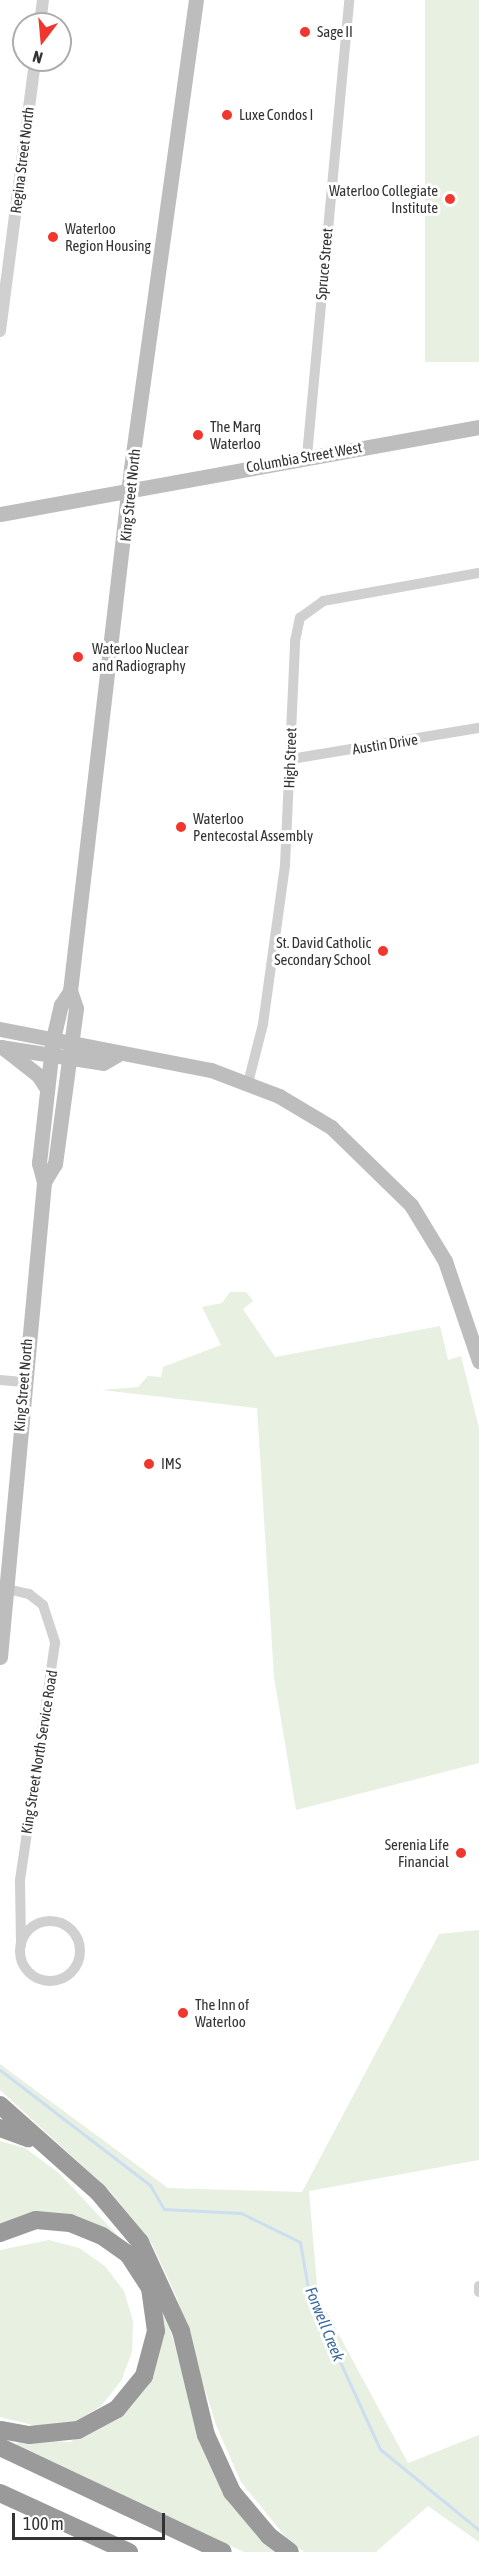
<!DOCTYPE html>
<html>
<head>
<meta charset="utf-8">
<style>
  body { margin:0 }
  #map { position:relative; width:479px; height:2552px; overflow:hidden; background:#fff; font-family:"Asap Condensed",sans-serif }
  div>[style] { position:absolute }
  .green>* { inset:0; background:#e7f0e1; transform-origin:0 0 }
  .stream>* { height:3px; margin:-1.5px; padding:0 1.5px; transform-origin:1.5px; border-radius:1.5px; background:#ccdef0 }
  .minor>* { height:10px; margin:-5px; padding:0 5px; transform-origin:5px; border-radius:5px; background:#d0d0d0 }
  .minor>.ring { margin:-5px; padding:0; box-sizing:content-box; background:none; border:10px solid #d0d0d0; border-radius:50% }
  .tertiary>* { height:12px; margin:-6px; padding:0 6px; transform-origin:6px; border-radius:6px; background:#d0d0d0 }
  .secondary>* { height:15px; margin:-7.5px; padding:0 7.5px; transform-origin:7.5px; border-radius:7.5px; background:#bdbdbd }
  .motorway>* { height:18px; margin:-9px; padding:0 9px; transform-origin:9px; border-radius:9px; background:#9a9a9a }
  .dots>* { width:16px; height:16px; translate:-50% -50%; box-sizing:border-box; border:3px solid #fff; border-radius:50% }
  span { translate:-50% -50%; white-space:nowrap; text-align:center; line-height:1.15; -webkit-text-stroke:6px #fff; paint-order:stroke }
  .poi-label { font-size:15px; color:#333 }
  .left { translate:0 -50%; text-align:left }
  .right { translate:-100% -50%; text-align:right }
  .street-label { font-size:15px; color:#333 }
  .water-label { font-size:16px; color:#39699c; font-style:italic }
  .north { position:absolute; left:12px; top:12px; width:60px; height:60px; box-sizing:border-box; background:#fff; border:2px solid #adadad; border-radius:50%; rotate:196deg; font-size:16px; font-weight:700; line-height:24px; text-align:center; color:#333 }
  .north::after { content:''; display:block; margin:auto; width:21px; height:27px; background:#f1372d; clip-path:polygon(50% 0,100% 100%,50% 72%,0 100%) }
  .scale { position:absolute; left:12px; top:2513px; width:153px; height:27px; box-sizing:border-box; border:3px solid #333; border-top:0; padding-left:8px; font-size:18px; line-height:21px; white-space:nowrap; color:#333; -webkit-text-stroke:4px #fff; paint-order:stroke }
</style>
</head>
<body>
<div id="map">
  <div class="green">
    <i style="left:425px;top:0;width:54px;height:362px"></i>
    <i style="clip-path:polygon(230px 1292px,246px 1292px,253px 1301px,243px 1309px,275px 1357px,440px 1326px,448px 1360px,461px 1356px,479px 1428px,479px 1763px,296px 1810px,274px 1677px,257px 1408px,102px 1390px,138px 1387px,148px 1376px,161px 1377px,163px 1367px,221px 1345px,202px 1307px,222px 1303px)"></i>
    <i style="clip-path:polygon(479px 1930px,479px 2160px,309px 2191px,318px 2296px,408px 2463px,479px 2435px,479px 2542px,428px 2506px,376px 2552px,304px 2552px,288px 2540px,241px 2482px,216px 2425px,177px 2298px,152px 2244px,110px 2191px,0 2090px,0 2064px,168px 2188px,302px 2192px,439px 1934px)"></i>
    <i style="clip-path:polygon(0 2141px,25px 2148px,59px 2173px,134px 2253px,69px 2217px,0 2229px)"></i>
    <i style="clip-path:polygon(49px 2240px,79px 2248px,105px 2266px,124px 2291px,133px 2321px,132px 2352px,121px 2381px,101px 2406px,75px 2422px,45px 2428px,0 2417px,0 2250px)"></i>
    <i style="clip-path:polygon(160px 2293px,202px 2442px,282px 2552px,244px 2552px,16px 2446px,19px 2440px,70px 2442px,128px 2406px)"></i>
  </div>
  <div class="stream">
    <i style="left:0;top:2070px;width:189px;rotate:37.5deg"></i>
    <i style="left:150px;top:2185px;width:28px;rotate:60deg"></i>
    <i style="left:164px;top:2209px;width:77px;rotate:3deg"></i>
    <i style="left:241px;top:2213px;width:66px;rotate:26.2deg"></i>
    <i style="left:300px;top:2242px;width:53px;rotate:80.2deg"></i>
    <i style="left:309px;top:2294px;width:170px;rotate:65.4deg"></i>
    <i style="left:380px;top:2449px;width:128px;rotate:39.3deg"></i>
  </div>
  <div class="minor">
    <i style="left:307px;top:456px;width:458px;rotate:-84.7deg"></i>
    <i style="left:291px;top:759px;width:191px;rotate:-9.4deg"></i>
    <i style="left:248px;top:1083px;width:61px;rotate:-75.7deg"></i>
    <i style="left:263px;top:1024px;width:161px;rotate:-82.1deg"></i>
    <i style="left:285px;top:865px;width:224px;rotate:-87.4deg"></i>
    <i style="left:295px;top:641px;width:24px;rotate:-78deg"></i>
    <i style="left:300px;top:618px;width:29px;rotate:-36deg"></i>
    <i style="left:323px;top:601px;width:158px;rotate:-10.2deg"></i>
    <i style="left:0;top:1380px;width:23px;rotate:5deg"></i>
    <i style="left:3px;top:1588px;width:27px;rotate:13deg"></i>
    <i style="left:29px;top:1594px;width:18px;rotate:38deg"></i>
    <i style="left:43px;top:1605px;width:40px;rotate:72deg"></i>
    <i style="left:55px;top:1643px;width:241px;rotate:98.4deg"></i>
    <i style="left:20px;top:1881px;width:64px;rotate:89.1deg"></i>
    <i class="ring" style="left:20px;top:1921px;width:50px;height:50px"></i>
    <i style="left:479px;top:2286px;width:6px;rotate:90deg"></i>
  </div>
  <div class="tertiary">
    <i style="left:40px;top:24px;width:24px;rotate:-83deg"></i>
    <i style="left:0;top:331px;width:273px;rotate:-82.6deg"></i>
  </div>
  <div class="secondary">
    <i style="left:0;top:514px;width:487px;rotate:-10.3deg"></i>
    <i style="left:0;top:1029px;width:215px;rotate:11deg"></i>
    <i style="left:211px;top:1070px;width:73px;rotate:20.9deg"></i>
    <i style="left:279px;top:1096px;width:61px;rotate:30.8deg"></i>
    <i style="left:331px;top:1127px;width:112px;rotate:44.3deg"></i>
    <i style="left:411px;top:1205px;width:66px;rotate:58.7deg"></i>
    <i style="left:445px;top:1261px;width:106px;rotate:71.2deg"></i>
    <i style="left:0;top:1047px;width:104px;rotate:8.8deg"></i>
    <i style="left:103px;top:1063px;width:16px;rotate:-30deg"></i>
    <i style="left:2px;top:1047px;width:46px;rotate:37.9deg"></i>
    <i style="left:38px;top:1075px;width:17px;rotate:57deg"></i>
    <i style="left:44px;top:1182px;width:21px;rotate:-59deg"></i>
    <i style="left:55px;top:1164px;width:157px;rotate:-82.3deg"></i>
    <i style="left:76px;top:1008px;width:18px;rotate:-109deg"></i>
    <i style="left:70px;top:991px;width:527px;rotate:-83.35deg"></i>
    <i style="left:131px;top:468px;width:472px;rotate:-82.1deg"></i>
    <i style="left:0;top:1657px;width:477px;rotate:-84.7deg"></i>
    <i style="left:44px;top:1182px;width:20px;rotate:-105deg"></i>
    <i style="left:39px;top:1163px;width:125px;rotate:-83.6deg"></i>
    <i style="left:53px;top:1039px;width:35px;rotate:-77deg"></i>
    <i style="left:61px;top:1005px;width:17px;rotate:-57deg"></i>
  </div>
  <div class="motorway">
    <i style="left:0;top:2105px;width:131px;rotate:41.6deg"></i>
    <i style="left:98px;top:2192px;width:65px;rotate:50deg"></i>
    <i style="left:140px;top:2242px;width:98px;rotate:65.3deg"></i>
    <i style="left:181px;top:2331px;width:107px;rotate:76.5deg"></i>
    <i style="left:206px;top:2435px;width:63px;rotate:65.5deg"></i>
    <i style="left:232px;top:2492px;width:57px;rotate:49.9deg"></i>
    <i style="left:269px;top:2536px;width:26px;rotate:37deg"></i>
    <i style="left:0;top:2128px;width:30px;rotate:20deg"></i>
    <i style="left:0;top:2233px;width:38px;rotate:-20deg"></i>
    <i style="left:36px;top:2220px;width:34px;rotate:5deg"></i>
    <i style="left:70px;top:2223px;width:35px;rotate:22deg"></i>
    <i style="left:102px;top:2236px;width:32px;rotate:35deg"></i>
    <i style="left:128px;top:2254px;width:40px;rotate:57.1deg"></i>
    <i style="left:150px;top:2288px;width:43px;rotate:82.1deg"></i>
    <i style="left:156px;top:2331px;width:47px;rotate:104.9deg"></i>
    <i style="left:144px;top:2376px;width:43px;rotate:129.3deg"></i>
    <i style="left:117px;top:2409px;width:44px;rotate:151.7deg"></i>
    <i style="left:78px;top:2430px;width:49px;rotate:174.2deg"></i>
    <i style="left:29px;top:2435px;width:29px;rotate:-170deg"></i>
    <i style="left:0;top:2447px;width:246px;rotate:25.2deg"></i>
    <i style="left:0;top:2493px;width:142px;rotate:24.6deg"></i>
  </div>
  <div class="dots">
    <i style="left:305px;top:32px;background:#f1372d"></i>
    <i style="left:227px;top:115px;background:#f1372d"></i>
    <i style="left:450px;top:199px;background:#f1372d"></i>
    <i style="left:53px;top:237px;background:#f1372d"></i>
    <i style="left:198px;top:435px;background:#f1372d"></i>
    <i style="left:78px;top:657px;background:#f1372d"></i>
    <i style="left:181px;top:827px;background:#f1372d"></i>
    <i style="left:383px;top:951px;background:#f1372d"></i>
    <i style="left:149px;top:1464px;background:#f1372d"></i>
    <i style="left:461px;top:1853px;background:#f1372d"></i>
    <i style="left:183px;top:2013px;background:#f1372d"></i>
  </div>
  <div class="poi-label">
    <span class="left" style="left:317px;top:32px">Sage II</span>
    <span class="left" style="left:239px;top:115px">Luxe Condos I</span>
    <span class="right" style="left:438px;top:199px">Waterloo Collegiate<br>Institute</span>
    <span class="left" style="left:65px;top:237px">Waterloo<br>Region Housing</span>
    <span class="left" style="left:210px;top:435px">The Marq<br>Waterloo</span>
    <span class="left" style="left:92px;top:657px">Waterloo Nuclear<br>and Radiography</span>
    <span class="left" style="left:193px;top:827px">Waterloo<br>Pentecostal Assembly</span>
    <span class="right" style="left:371px;top:951px">St. David Catholic<br>Secondary School</span>
    <span class="left" style="left:161px;top:1464px">IMS</span>
    <span class="right" style="left:449px;top:1853px">Serenia Life<br>Financial</span>
    <span class="left" style="left:195px;top:2013px">The Inn of<br>Waterloo</span>
  </div>
  <div class="street-label">
    <span style="left:22px;top:160px;rotate:-83deg">Regina Street North</span>
    <span style="left:324px;top:264px;rotate:-85deg">Spruce Street</span>
    <span style="left:304px;top:457px;rotate:-10deg">Columbia Street West</span>
    <span style="left:130px;top:495px;rotate:-84deg">King Street North</span>
    <span style="left:385px;top:744px;rotate:-9deg">Austin Drive</span>
    <span style="left:290px;top:758px;rotate:-88deg">High Street</span>
    <span style="left:23px;top:1385px;rotate:-85deg">King Street North</span>
    <span style="left:39px;top:1752px;rotate:-81deg">King Street North Service Road</span>
  </div>
  <div class="water-label">
    <span style="left:325px;top:2324px;rotate:68deg">Forwell Creek</span>
  </div>
  <div class="north">N</div>
  <div class="scale">100 m</div>
</div>
</body>
</html>
